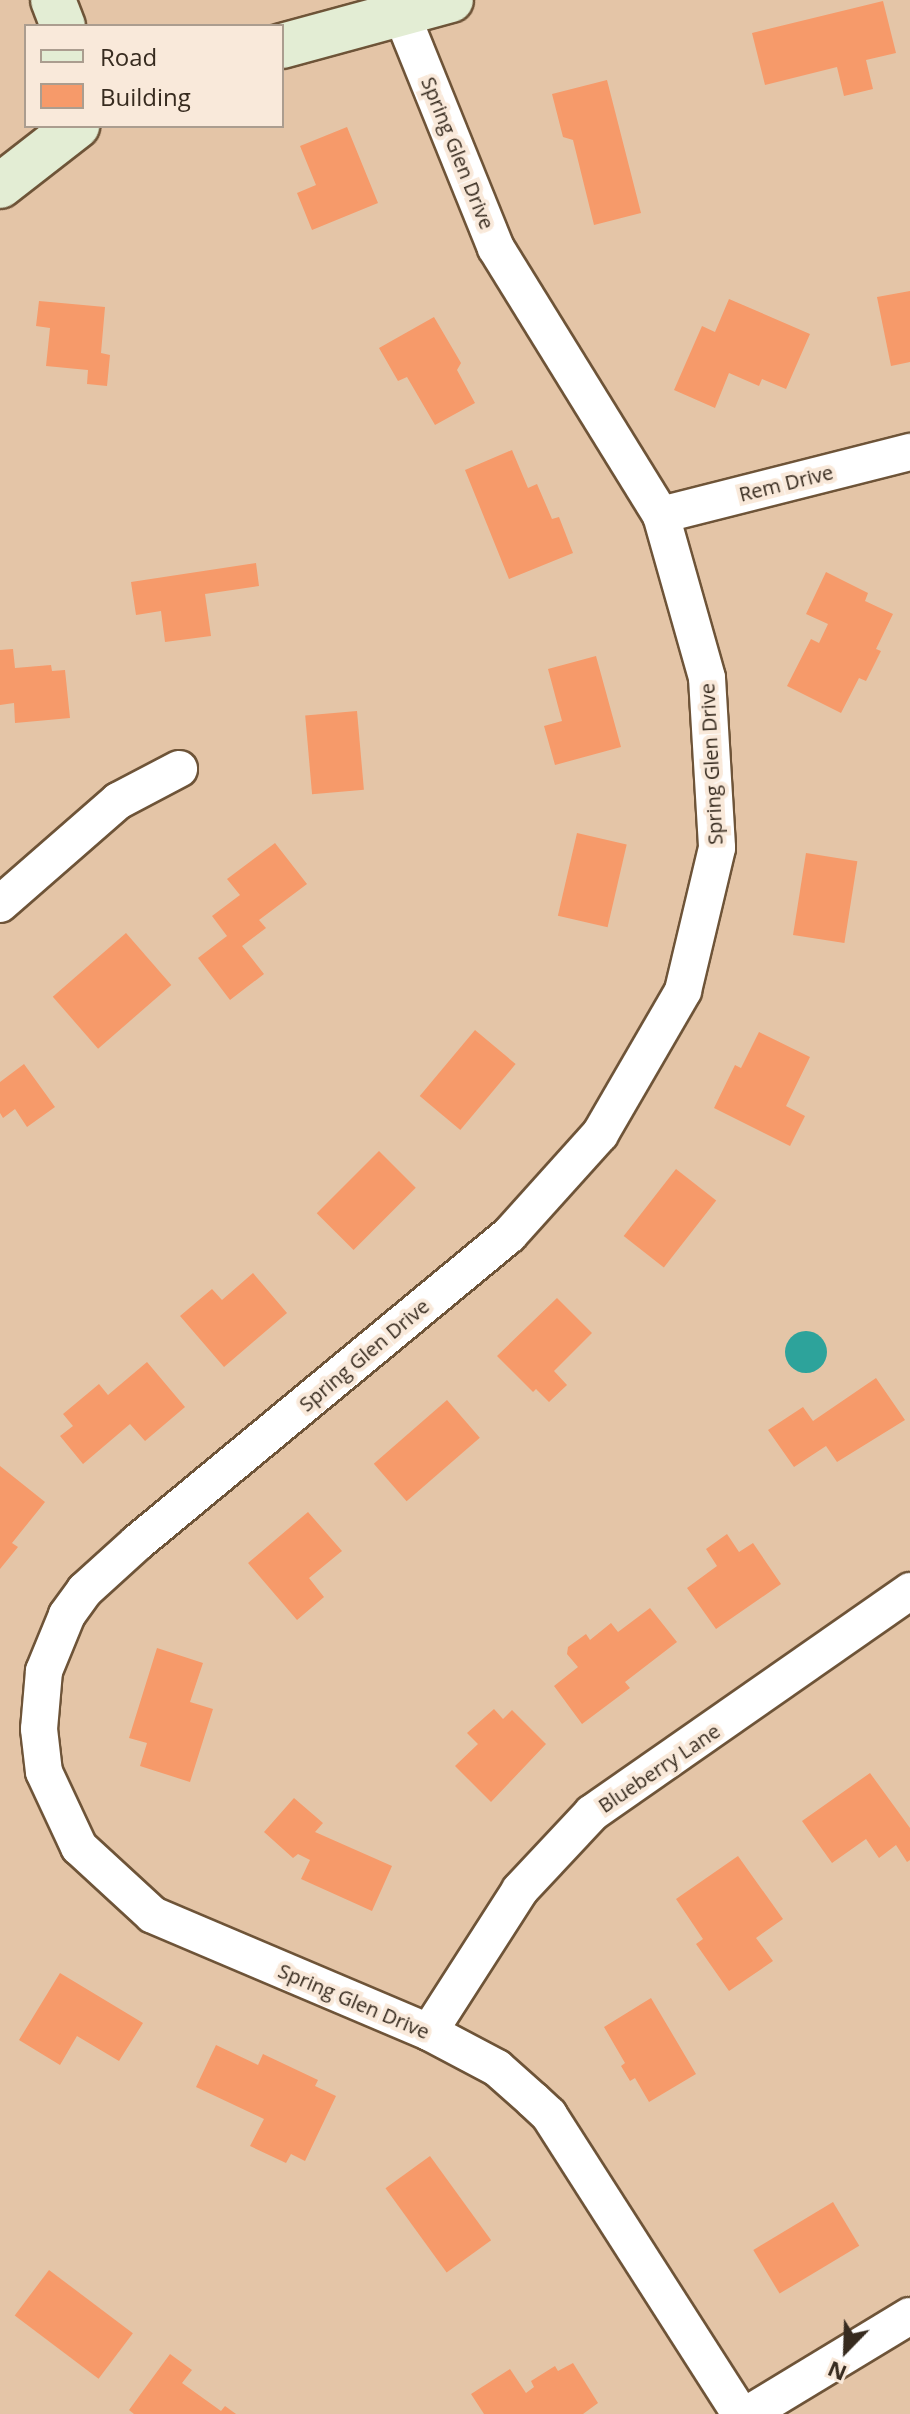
<!DOCTYPE html>
<html>
<head>
<meta charset="utf-8">
<style>
  body { margin:0 }
  #map { position:relative; width:910px; height:2414px; overflow:hidden; background:#e4c5a7; font-family:"Open Sans",sans-serif }
  div>[style] { position:absolute }
  .water>* { inset:0; background:#2da39b }
  .round { border-radius:50% }
  .building>* { inset:0; background:#f69a6a; transform-origin:0 0 }
  .roads { filter:drop-shadow(2px 0 #6e5438) drop-shadow(-2px 0 #6e5438) drop-shadow(0 2px #6e5438) drop-shadow(0 -2px #6e5438) }
  .street>* { height:36px; margin:-18px; padding:0 18px; transform-origin:18px; border-radius:18px; background:#fff }
  .secondary>* { height:44px; margin:-22px; padding:0 22px; transform-origin:22px; border-radius:22px; background:#e3edd4 }
  span { translate:-50% -50%; white-space:nowrap; text-align:center; line-height:1.15; -webkit-text-stroke:8px #f9e9da; paint-order:stroke }
  .street-label { font-size:20px; color:#372b1f }
  .legend { position:absolute; left:24px; top:24px; width:260px; height:104px; box-sizing:border-box; background:#f9e9da; border:2px solid #ab9d8f; margin:0; padding:10px 14px; list-style:none; font-size:24px; color:#372b1f }
  .legend li { display:flex; align-items:center; gap:16px; height:40px }
  .legend b { width:40px; border:2px solid #ab9d8f }
  .north { position:absolute; left:806px; top:2310px; width:80px; height:80px; -webkit-text-stroke:6px #f9e9da; paint-order:stroke; rotate:203deg; font-size:22px; font-weight:700; line-height:32px; text-align:center; color:#372b1f }
  .north::after { content:''; display:block; margin:auto; width:28px; height:36px; background:#372b1f; clip-path:polygon(50% 0,100% 100%,50% 72%,0 100%) }
</style>
</head>
<body>
<div id="map">
  <div class="water">
    <i class="round" style="left:785px;top:1331px;width:42px;height:42px"></i>
  </div>
  <div class="building">
    <i style="clip-path:polygon(883px 1px,896px 53px,866px 60px,873px 89px,844px 96px,837px 67px,765px 85px,752px 33px)"></i>
    <i style="clip-path:polygon(607px 80px,641px 213px,594px 225px,573px 140px,563px 137px,552px 94px)"></i>
    <i style="clip-path:polygon(347px 127px,378px 203px,312px 230px,297px 193px,316px 185px,300px 146px)"></i>
    <i style="clip-path:polygon(910px 291px,910px 362px,891px 366px,877px 297px)"></i>
    <i style="clip-path:polygon(729px 299px,810px 334px,786px 389px,762px 379px,759px 386px,729px 373px,715px 408px,674px 390px,702px 326px,715px 332px)"></i>
    <i style="clip-path:polygon(39px 301px,105px 307px,101px 353px,110px 355px,107px 386px,87px 384px,88px 370px,46px 366px,50px 328px,36px 326px)"></i>
    <i style="clip-path:polygon(434px 317px,461px 363px,457px 370px,475px 403px,435px 425px,407px 377px,398px 381px,379px 348px)"></i>
    <i style="clip-path:polygon(512px 450px,528px 488px,537px 484px,552px 519px,559px 517px,573px 553px,509px 579px,465px 470px)"></i>
    <i style="clip-path:polygon(256px 563px,259px 586px,205px 594px,211px 636px,165px 642px,161px 611px,136px 615px,131px 582px)"></i>
    <i style="clip-path:polygon(826px 572px,868px 593px,865px 601px,893px 614px,876px 649px,881px 651px,866px 681px,859px 678px,841px 713px,787px 686px,811px 639px,819px 643px,828px 624px,806px 614px)"></i>
    <i style="clip-path:polygon(13px 649px,15px 668px,51px 665px,52px 671px,65px 670px,70px 718px,15px 723px,14px 703px,0 705px,0 650px)"></i>
    <i style="clip-path:polygon(596px 656px,621px 747px,555px 765px,544px 726px,562px 721px,548px 669px)"></i>
    <i style="left:357px;top:711px;width:79px;height:52px;rotate:85deg"></i>
    <i style="left:577px;top:833px;width:51px;height:85px;rotate:13deg"></i>
    <i style="clip-path:polygon(275px 843px,307px 884px,259px 920px,266px 928px,242px 946px,264px 974px,230px 1000px,198px 958px,227px 936px,212px 916px,240px 895px,227px 879px)"></i>
    <i style="left:806px;top:853px;width:52px;height:83px;rotate:9deg"></i>
    <i style="left:126px;top:933px;width:69px;height:97px;rotate:49deg"></i>
    <i style="left:475px;top:1030px;width:53px;height:86px;rotate:40deg"></i>
    <i style="clip-path:polygon(759px 1032px,810px 1057px,786px 1106px,805px 1116px,790px 1146px,714px 1108px,735px 1065px,741px 1068px)"></i>
    <i style="clip-path:polygon(24px 1064px,55px 1107px,27px 1127px,15px 1109px,3px 1118px,0 1113px,0 1082px)"></i>
    <i style="left:379px;top:1151px;width:52px;height:88px;rotate:45deg"></i>
    <i style="left:676px;top:1169px;width:51px;height:85px;rotate:38deg"></i>
    <i style="clip-path:polygon(253px 1273px,287px 1313px,224px 1367px,180px 1316px,212px 1289px,222px 1300px)"></i>
    <i style="clip-path:polygon(557px 1298px,592px 1333px,554px 1371px,567px 1385px,549px 1402px,536px 1389px,533px 1392px,497px 1356px)"></i>
    <i style="clip-path:polygon(147px 1362px,185px 1407px,145px 1441px,130px 1424px,83px 1464px,60px 1436px,73px 1426px,63px 1414px,99px 1384px,108px 1395px)"></i>
    <i style="clip-path:polygon(876px 1378px,905px 1420px,837px 1462px,826px 1446px,794px 1467px,768px 1430px,803px 1407px,813px 1421px)"></i>
    <i style="left:447px;top:1400px;width:50px;height:97px;rotate:49deg"></i>
    <i style="clip-path:polygon(0 1466px,45px 1502px,12px 1543px,18px 1547px,0 1569px)"></i>
    <i style="clip-path:polygon(308px 1512px,342px 1551px,309px 1578px,324px 1597px,297px 1620px,248px 1563px)"></i>
    <i style="clip-path:polygon(727px 1534px,739px 1552px,753px 1543px,781px 1584px,716px 1629px,687px 1588px,717px 1566px,706px 1549px)"></i>
    <i style="clip-path:polygon(650px 1608px,677px 1642px,625px 1682px,630px 1688px,582px 1724px,554px 1686px,578px 1667px,567px 1654px,568px 1647px,586px 1634px,590px 1640px,611px 1623px,618px 1632px)"></i>
    <i style="clip-path:polygon(157px 1648px,203px 1663px,190px 1702px,213px 1709px,190px 1782px,140px 1766px,147px 1743px,129px 1738px)"></i>
    <i style="clip-path:polygon(494px 1709px,503px 1719px,512px 1710px,546px 1744px,491px 1802px,455px 1766px,478px 1744px,467px 1733px)"></i>
    <i style="clip-path:polygon(870px 1773px,910px 1828px,910px 1860px,907px 1862px,896px 1845px,879px 1858px,866px 1839px,832px 1863px,802px 1821px)"></i>
    <i style="clip-path:polygon(294px 1798px,323px 1823px,315px 1832px,392px 1866px,372px 1911px,301px 1879px,310px 1860px,298px 1854px,293px 1858px,264px 1832px)"></i>
    <i style="clip-path:polygon(738px 1856px,783px 1919px,756px 1938px,773px 1961px,729px 1991px,696px 1944px,703px 1939px,676px 1899px)"></i>
    <i style="clip-path:polygon(60px 1973px,143px 2023px,119px 2061px,77px 2036px,60px 2065px,19px 2040px)"></i>
    <i style="clip-path:polygon(651px 1998px,696px 2074px,649px 2102px,635px 2078px,630px 2081px,621px 2066px,625px 2063px,604px 2027px)"></i>
    <i style="clip-path:polygon(216px 2045px,258px 2065px,263px 2054px,318px 2080px,315px 2086px,336px 2096px,305px 2161px,291px 2154px,286px 2163px,250px 2146px,264px 2119px,196px 2087px)"></i>
    <i style="left:430px;top:2156px;width:104px;height:55px;rotate:54deg"></i>
    <i style="left:833px;top:2202px;width:51px;height:93px;rotate:59deg"></i>
    <i style="left:49px;top:2270px;width:105px;height:57px;rotate:37deg"></i>
    <i style="clip-path:polygon(170px 2354px,192px 2370px,182px 2383px,221px 2411px,225px 2406px,236px 2414px,134px 2414px,129px 2410px)"></i>
    <i style="clip-path:polygon(573px 2363px,598px 2403px,583px 2414px,484px 2414px,471px 2394px,510px 2369px,526px 2393px,534px 2387px,531px 2381px,555px 2366px,558px 2371px)"></i>
  </div>
  <div class="roads">
    <div class="street">
      <i style="left:401px;top:13px;width:253px;rotate:68deg"></i>
      <i style="left:496px;top:248px;width:314px;rotate:58.3deg"></i>
      <i style="left:661px;top:515px;width:169px;rotate:74.2deg"></i>
      <i style="left:707px;top:678px;width:170px;rotate:86.6deg"></i>
      <i style="left:717px;top:848px;width:147px;rotate:103.4deg"></i>
      <i style="left:683px;top:991px;width:165px;rotate:120.1deg"></i>
      <i style="left:600px;top:1134px;width:136px;rotate:132deg"></i>
      <i style="left:509px;top:1235px;width:482px;rotate:140.4deg"></i>
      <i style="left:138px;top:1542px;width:72px;rotate:137.8deg"></i>
      <i style="left:85px;top:1590px;width:31px;rotate:126deg"></i>
      <i style="left:67px;top:1615px;width:61px;rotate:112.3deg"></i>
      <i style="left:44px;top:1671px;width:58px;rotate:94.9deg"></i>
      <i style="left:39px;top:1729px;width:43px;rotate:83.4deg"></i>
      <i style="left:44px;top:1772px;width:83px;rotate:65deg"></i>
      <i style="left:79px;top:1847px;width:100px;rotate:42.6deg"></i>
      <i style="left:153px;top:1915px;width:300px;rotate:23deg"></i>
      <i style="left:429px;top:2032px;width:77px;rotate:27.9deg"></i>
      <i style="left:497px;top:2068px;width:48px;rotate:41.6deg"></i>
      <i style="left:533px;top:2100px;width:22px;rotate:43deg"></i>
      <i style="left:549px;top:2115px;width:355px;rotate:57.4deg"></i>
      <i style="left:661px;top:515px;width:257px;rotate:-14.2deg"></i>
      <i style="left:0;top:904px;width:157px;rotate:-41.1deg"></i>
      <i style="left:118px;top:801px;width:69px;rotate:-27.7deg"></i>
      <i style="left:429px;top:2032px;width:169px;rotate:-57.3deg"></i>
      <i style="left:520px;top:1890px;width:105px;rotate:-46.9deg"></i>
      <i style="left:592px;top:1813px;width:388px;rotate:-34.9deg"></i>
      <i style="left:748px;top:2414px;width:189px;rotate:-31.2deg"></i>
    </div>
    <div class="secondary">
      <i style="left:53px;top:0;width:28px;rotate:69deg"></i>
      <i style="left:282px;top:46px;width:175px;rotate:-15.2deg"></i>
      <i style="left:0;top:186px;width:98px;rotate:-37.9deg"></i>
    </div>
  </div>
  <div class="street-label">
    <span style="left:458px;top:153px;rotate:68deg">Spring Glen Drive</span>
    <span style="left:786px;top:483px;rotate:-14deg">Rem Drive</span>
    <span style="left:711px;top:764px;rotate:-93deg">Spring Glen Drive</span>
    <span style="left:364px;top:1355px;rotate:-40deg">Spring Glen Drive</span>
    <span style="left:659px;top:1768px;rotate:-34deg">Blueberry Lane</span>
    <span style="left:354px;top:2001px;rotate:23deg">Spring Glen Drive</span>
  </div>
  <ul class="legend">
  <li><b style="height:10px;background:#e3edd4"></b>Road</li>
  <li><b style="height:22px;background:#f69a6a"></b>Building</li>
  </ul>
  <div class="north">N</div>
</div>
</body>
</html>
